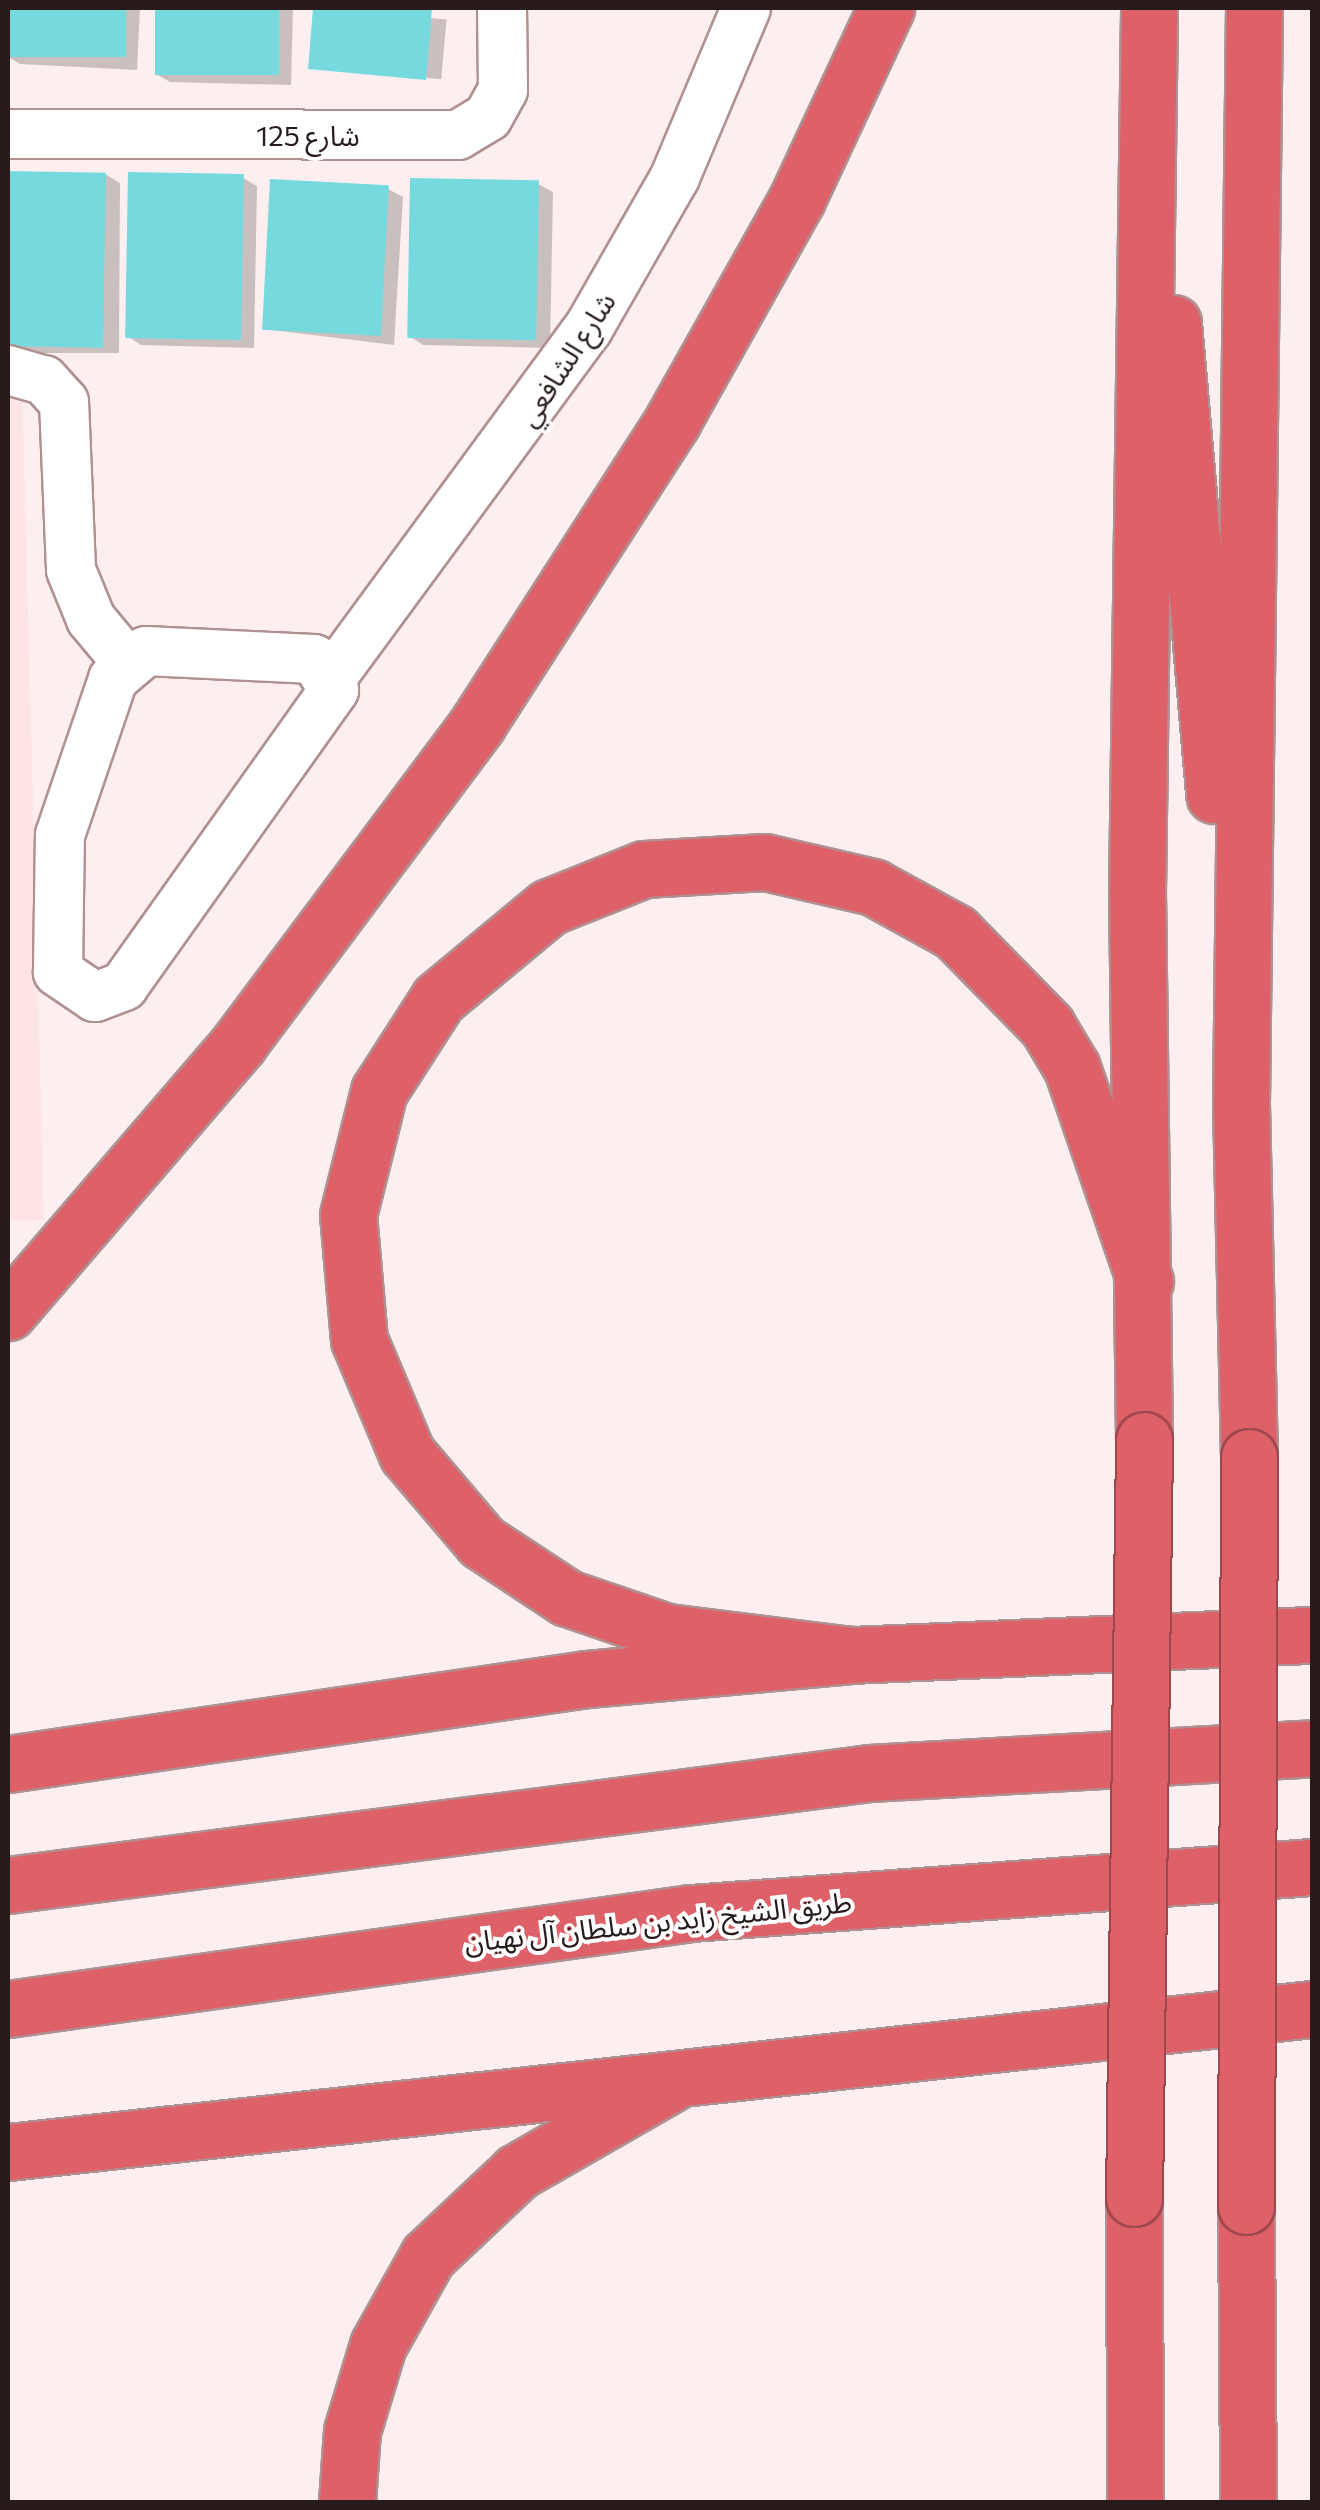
<!DOCTYPE html>
<html>
<head>
<meta charset="utf-8">
<style>
  body { margin:0 }
  #map { position:relative; width:1320px; height:2510px; overflow:hidden; background:#fdefef; font-family:Commissioner,"Noto Sans Arabic",sans-serif }
  div>[style] { position:absolute }
  .built>* { inset:0; background:#fee4e4 }
  .shadow>* { inset:0; background:#0003; transform-origin:0 0 }
  .building>* { inset:0; background:#76d9dd; transform-origin:0 0 }
  .roads { filter:drop-shadow(2px 0 #b09191) drop-shadow(-2px 0 #b09191) drop-shadow(0 2px #b09191) drop-shadow(0 -2px #b09191) }
  .minor>* { height:48px; margin:-24px; padding:0 24px; transform-origin:24px; border-radius:24px; background:#fff }
  .highway>* { height:55px; margin:-27.5px; padding:0 27.5px; transform-origin:27.5px; border-radius:27.5px; background:#de6069 }
  .bridges { filter:drop-shadow(2px 0 #9e484e) drop-shadow(-2px 0 #9e484e) drop-shadow(0 2px #9e484e) drop-shadow(0 -2px #9e484e) }
  .highway-bridge>* { height:55px; margin:-27.5px; padding:0 27.5px; transform-origin:27.5px; border-radius:27.5px; background:#de6069 }
  span { translate:-50% -50%; white-space:nowrap; text-align:center; line-height:1.15; -webkit-text-stroke:8px #fff; paint-order:stroke }
  .street-label { font-size:28px; color:#271b1b }
  .frame { position:absolute; inset:0; border:10px solid #271b1b; pointer-events:none }
</style>
</head>
<body>
<div id="map">
  <div class="built">
    <i style="clip-path:polygon(8px 385px,22px 385px,44px 1220px,8px 1221px)"></i>
  </div>
  <div class="shadow">
    <i style="clip-path:polygon(8px 8px,140px 8px,137px 70px,20px 64px,8px 57px)"></i>
    <i style="clip-path:polygon(157px 8px,293px 8px,291px 85px,170px 82px,156px 74px)"></i>
    <i style="left:316px;top:8px;width:131px;height:60px;rotate:5deg"></i>
    <i style="clip-path:polygon(8px 174px,105px 174px,120px 183px,119px 353px,8px 353px)"></i>
    <i style="clip-path:polygon(243px 178px,257px 186px,254px 348px,141px 345px,127px 336px)"></i>
    <i style="clip-path:polygon(538px 184px,553px 192px,550px 348px,423px 345px,409px 336px)"></i>
    <i style="clip-path:polygon(388px 189px,403px 197px,394px 345px,264px 329px)"></i>
  </div>
  <div class="building">
    <i style="left:8px;top:8px;width:118px;height:49px"></i>
    <i style="left:155px;top:8px;width:124px;height:67px"></i>
    <i style="clip-path:polygon(313px 8px,432px 9px,426px 80px,308px 69px)"></i>
    <i style="left:8px;top:171px;width:98px;height:175px;rotate:1deg"></i>
    <i style="left:128px;top:172px;width:116px;height:166px;rotate:1deg"></i>
    <i style="left:410px;top:178px;width:129px;height:160px;rotate:1deg"></i>
    <i style="left:270px;top:179px;width:119px;height:151px;rotate:3deg"></i>
  </div>
  <div class="roads">
    <div class="minor">
      <i style="left:8px;top:134px;width:450px;rotate:0.1deg"></i>
      <i style="left:458px;top:135px;width:35px;rotate:-31deg"></i>
      <i style="left:488px;top:117px;width:31px;rotate:-61deg"></i>
      <i style="left:503px;top:90px;width:82px;rotate:-90.7deg"></i>
      <i style="left:8px;top:370px;width:37px;rotate:16deg"></i>
      <i style="left:44px;top:380px;width:30px;rotate:48deg"></i>
      <i style="left:64px;top:402px;width:168px;rotate:87.6deg"></i>
      <i style="left:71px;top:570px;width:53px;rotate:67.8deg"></i>
      <i style="left:91px;top:619px;width:53px;rotate:50.3deg"></i>
      <i style="left:146px;top:651px;width:168px;rotate:2.7deg"></i>
      <i style="left:314px;top:659px;width:37px;rotate:57deg"></i>
      <i style="left:334px;top:690px;width:363px;rotate:125.4deg"></i>
      <i style="left:124px;top:986px;width:31px;rotate:159deg"></i>
      <i style="left:95px;top:997px;width:45px;rotate:-146deg"></i>
      <i style="left:58px;top:972px;width:137px;rotate:-89.2deg"></i>
      <i style="left:60px;top:835px;width:165px;rotate:-71.2deg"></i>
      <i style="left:113px;top:679px;width:43px;rotate:-40.3deg"></i>
      <i style="left:332px;top:677px;width:432px;rotate:-53.7deg"></i>
      <i style="left:588px;top:329px;width:175px;rotate:-60.2deg"></i>
      <i style="left:675px;top:177px;width:183px;rotate:-67.2deg"></i>
    </div>
    <div class="highway">
      <i style="left:1173px;top:323px;width:474px;rotate:85deg"></i>
      <i style="left:8px;top:1312px;width:355px;rotate:-49.3deg"></i>
      <i style="left:239px;top:1043px;width:399px;rotate:-53.2deg"></i>
      <i style="left:478px;top:723px;width:360px;rotate:-57.2deg"></i>
      <i style="left:673px;top:420px;width:253px;rotate:-60.7deg"></i>
      <i style="left:797px;top:199px;width:211px;rotate:-65deg"></i>
      <i style="left:1144px;top:1440px;width:548px;rotate:-90.73deg"></i>
      <i style="left:1137px;top:892px;width:884px;rotate:-89.22deg"></i>
      <i style="left:1249px;top:1457px;width:355px;rotate:-91.3deg"></i>
      <i style="left:1241px;top:1102px;width:1094px;rotate:-89.32deg"></i>
      <i style="left:851px;top:1655px;width:185px;rotate:-172.9deg"></i>
      <i style="left:667px;top:1632px;width:106px;rotate:-161.2deg"></i>
      <i style="left:567px;top:1598px;width:102px;rotate:-146.6deg"></i>
      <i style="left:482px;top:1542px;width:116px;rotate:-130.4deg"></i>
      <i style="left:407px;top:1454px;width:124px;rotate:-112.8deg"></i>
      <i style="left:359px;top:1340px;width:125px;rotate:-95deg"></i>
      <i style="left:348px;top:1215px;width:128px;rotate:-76deg"></i>
      <i style="left:379px;top:1091px;width:109px;rotate:-57.3deg"></i>
      <i style="left:438px;top:999px;width:144px;rotate:-39.7deg"></i>
      <i style="left:549px;top:907px;width:102px;rotate:-21.8deg"></i>
      <i style="left:644px;top:869px;width:121px;rotate:-3.3deg"></i>
      <i style="left:765px;top:862px;width:111px;rotate:13deg"></i>
      <i style="left:873px;top:887px;width:94px;rotate:28.8deg"></i>
      <i style="left:955px;top:932px;width:132px;rotate:45.6deg"></i>
      <i style="left:1047px;top:1026px;width:49px;rotate:59.2deg"></i>
      <i style="left:1072px;top:1068px;width:225px;rotate:71.1deg"></i>
      <i style="left:8px;top:1764px;width:585px;rotate:-8.35deg"></i>
      <i style="left:587px;top:1679px;width:265px;rotate:-5.2deg"></i>
      <i style="left:851px;top:1655px;width:461px;rotate:-2.5deg"></i>
      <i style="left:8px;top:1885px;width:869px;rotate:-7.4deg"></i>
      <i style="left:870px;top:1773px;width:443px;rotate:-3.2deg"></i>
      <i style="left:8px;top:2009px;width:690px;rotate:-8deg"></i>
      <i style="left:691px;top:1913px;width:623px;rotate:-4.24deg"></i>
      <i style="left:8px;top:2152px;width:1312px;rotate:-6.26deg"></i>
      <i style="left:1134px;top:2198px;width:304px;rotate:89.8deg"></i>
      <i style="left:1246px;top:2206px;width:296px;rotate:89.6deg"></i>
      <i style="left:347px;top:2502px;width:71px;rotate:-86deg"></i>
      <i style="left:352px;top:2431px;width:90px;rotate:-73.2deg"></i>
      <i style="left:378px;top:2345px;width:102px;rotate:-60.7deg"></i>
      <i style="left:428px;top:2256px;width:122px;rotate:-43.3deg"></i>
      <i style="left:517px;top:2172px;width:177px;rotate:-29.9deg"></i>
    </div>
  </div>
  <div class="bridges">
    <div class="highway-bridge">
      <i style="left:1134px;top:2198px;width:758px;rotate:-89.24deg"></i>
      <i style="left:1246px;top:2206px;width:749px;rotate:-89.77deg"></i>
    </div>
  </div>
  <div class="street-label">
    <span style="left:308px;top:135px">شارع 125</span>
    <span style="left:566px;top:359px;rotate:-57deg">شارع الشافعي</span>
    <span style="left:658px;top:1921px;rotate:-6deg">طريق الشيخ زايد بن سلطان آل نهيان</span>
  </div>
  <div class="frame"></div>
</div>
</body>
</html>
